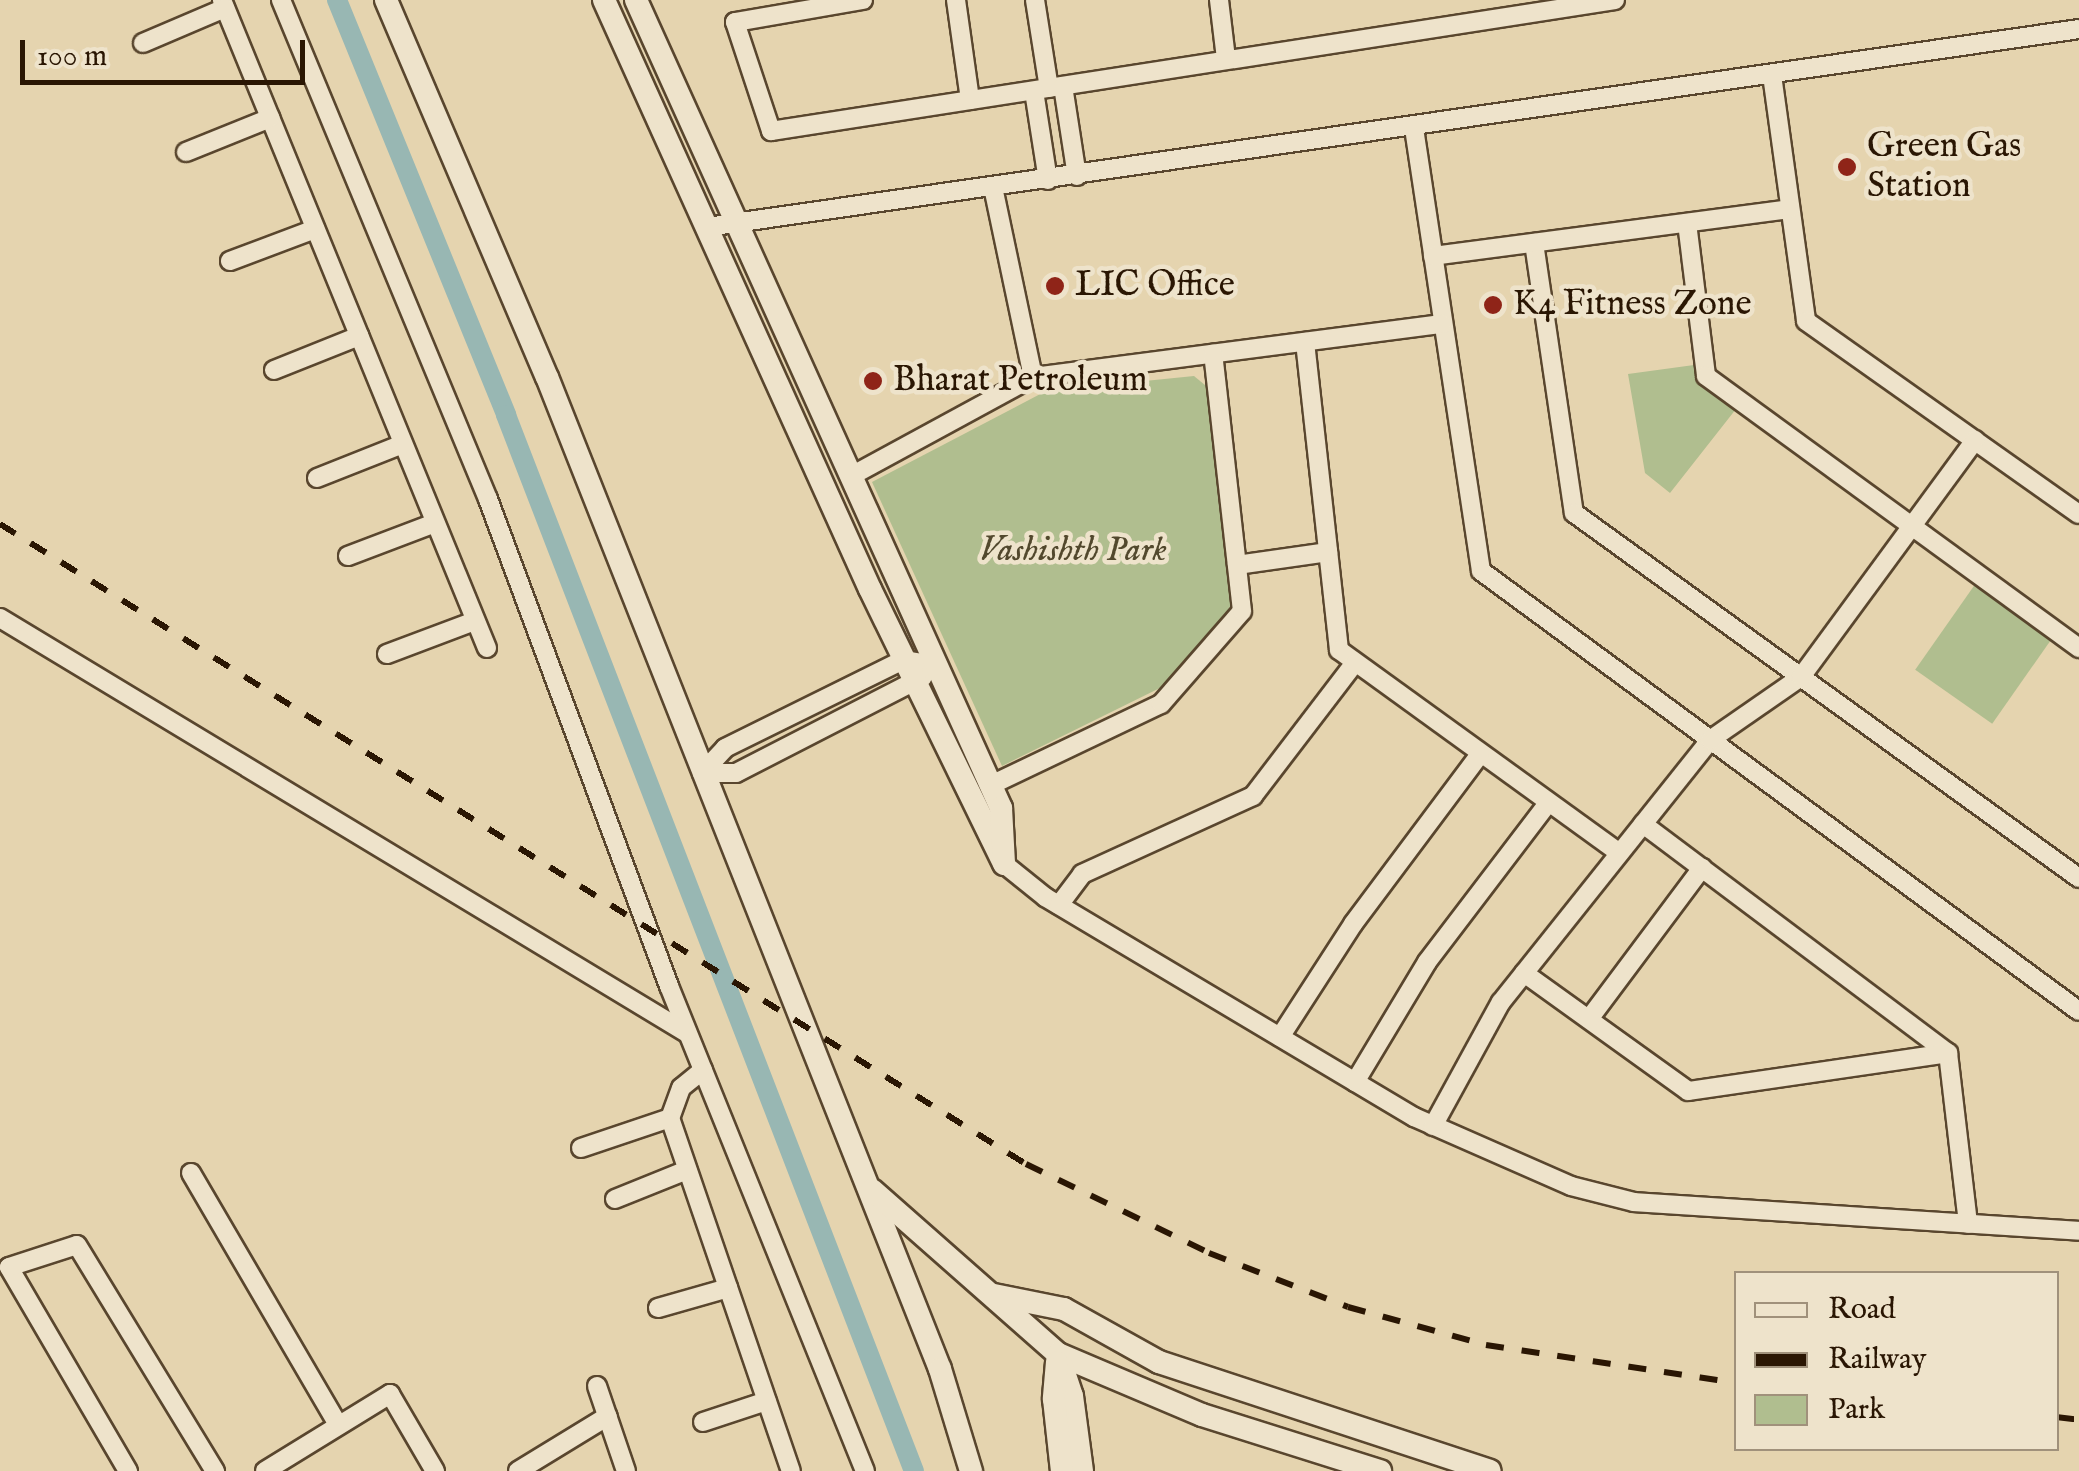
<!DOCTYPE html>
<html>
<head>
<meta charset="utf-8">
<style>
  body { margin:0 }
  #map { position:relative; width:2079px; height:1471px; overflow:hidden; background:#e5d4af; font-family:"IM FELL English",serif }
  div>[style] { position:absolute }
  .green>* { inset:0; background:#b0be8f; transform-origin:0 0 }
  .canal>* { height:20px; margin:-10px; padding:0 10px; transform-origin:10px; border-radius:10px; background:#98b7b3 }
  .roads { filter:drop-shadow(2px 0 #59462e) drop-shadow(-2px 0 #59462e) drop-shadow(0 2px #59462e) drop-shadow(0 -2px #59462e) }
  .minor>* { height:18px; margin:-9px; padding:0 9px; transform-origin:9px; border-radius:9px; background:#eee3cb }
  .tertiary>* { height:22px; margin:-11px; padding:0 11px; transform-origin:11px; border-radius:11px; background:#eee3cb }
  .rail>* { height:6px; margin-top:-3px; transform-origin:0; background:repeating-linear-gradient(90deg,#2a1603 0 18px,transparent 0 36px) }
  .dots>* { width:28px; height:28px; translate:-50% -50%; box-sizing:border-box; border:5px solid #eee3cb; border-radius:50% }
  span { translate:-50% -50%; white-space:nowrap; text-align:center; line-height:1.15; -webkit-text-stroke:9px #eee3cb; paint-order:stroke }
  .poi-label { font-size:35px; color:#2a1603 }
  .left { translate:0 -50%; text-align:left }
  .park-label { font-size:35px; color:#52482d; font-style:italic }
  .legend { position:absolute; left:1734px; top:1271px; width:325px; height:180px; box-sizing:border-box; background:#eee3cb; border:2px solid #a0917b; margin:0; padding:12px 18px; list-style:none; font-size:30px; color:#2a1603 }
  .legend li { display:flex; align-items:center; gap:20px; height:50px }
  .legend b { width:50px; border:2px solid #a0917b }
  .scale { position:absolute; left:20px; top:40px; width:285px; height:45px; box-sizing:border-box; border:5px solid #2a1603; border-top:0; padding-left:12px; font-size:30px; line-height:35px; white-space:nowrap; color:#2a1603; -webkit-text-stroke:8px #eee3cb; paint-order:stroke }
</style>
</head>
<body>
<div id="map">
  <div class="green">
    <i style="clip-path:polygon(1694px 365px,1700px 385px,1736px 409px,1670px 493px,1645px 473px,1628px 374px)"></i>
    <i style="clip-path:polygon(1194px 376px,1211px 390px,1235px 601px,1168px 684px,1002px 766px,872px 482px,1046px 391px)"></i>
    <i style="left:1976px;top:583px;width:94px;height:106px;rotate:35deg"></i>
  </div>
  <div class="canal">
    <i style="left:337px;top:0;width:448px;rotate:67.8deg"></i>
    <i style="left:506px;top:415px;width:1132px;rotate:68.88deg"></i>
  </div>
  <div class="roads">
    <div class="minor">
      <i style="left:222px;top:0;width:700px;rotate:67.76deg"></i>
      <i style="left:281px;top:0;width:540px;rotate:67.47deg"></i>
      <i style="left:488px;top:499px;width:520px;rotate:69.61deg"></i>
      <i style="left:669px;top:986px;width:523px;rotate:68deg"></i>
      <i style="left:863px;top:0;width:130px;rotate:170.2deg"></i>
      <i style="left:735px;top:22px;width:115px;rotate:71.7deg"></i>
      <i style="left:771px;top:131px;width:854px;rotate:-8.82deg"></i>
      <i style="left:956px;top:0;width:101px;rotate:82deg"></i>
      <i style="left:1035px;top:0;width:89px;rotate:81deg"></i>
      <i style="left:1219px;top:0;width:59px;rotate:83.2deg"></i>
      <i style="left:143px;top:43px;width:89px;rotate:-23.1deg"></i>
      <i style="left:1772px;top:75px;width:248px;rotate:82.1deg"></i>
      <i style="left:1806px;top:321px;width:334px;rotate:35.3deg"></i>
      <i style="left:1063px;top:86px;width:91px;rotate:81.2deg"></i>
      <i style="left:1034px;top:91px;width:90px;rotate:81.1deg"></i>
      <i style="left:1414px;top:128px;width:448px;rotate:81.4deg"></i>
      <i style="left:1481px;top:571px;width:742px;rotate:36.35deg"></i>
      <i style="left:186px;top:152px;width:91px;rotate:-22deg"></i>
      <i style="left:993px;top:187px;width:194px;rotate:78.1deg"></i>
      <i style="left:1687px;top:223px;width:154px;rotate:82.9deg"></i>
      <i style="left:1706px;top:376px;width:462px;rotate:36.1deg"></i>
      <i style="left:707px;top:227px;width:1386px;rotate:-8.21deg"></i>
      <i style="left:1534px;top:243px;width:273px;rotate:81.6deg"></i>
      <i style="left:1574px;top:513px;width:623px;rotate:35.86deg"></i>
      <i style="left:1433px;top:256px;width:360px;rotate:-7.5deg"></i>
      <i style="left:230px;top:261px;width:91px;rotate:-20.6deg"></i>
      <i style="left:1305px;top:342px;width:310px;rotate:83.7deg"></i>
      <i style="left:1339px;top:650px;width:346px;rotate:35.9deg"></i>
      <i style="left:274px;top:370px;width:92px;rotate:-21.8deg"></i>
      <i style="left:851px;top:476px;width:207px;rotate:-28.5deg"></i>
      <i style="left:1033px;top:377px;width:413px;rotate:-7.4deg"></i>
      <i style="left:317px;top:478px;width:92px;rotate:-21.6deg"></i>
      <i style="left:348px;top:556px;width:93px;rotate:-20.8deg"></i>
      <i style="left:1237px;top:565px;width:92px;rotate:-8.1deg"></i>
      <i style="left:0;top:618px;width:803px;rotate:31.14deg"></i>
      <i style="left:387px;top:654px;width:94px;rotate:-20.6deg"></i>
      <i style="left:702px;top:773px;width:34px;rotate:-47deg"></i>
      <i style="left:725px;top:748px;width:199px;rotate:-26.3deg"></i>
      <i style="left:903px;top:660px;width:33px;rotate:9deg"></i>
      <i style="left:702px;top:773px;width:34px"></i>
      <i style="left:736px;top:773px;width:210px;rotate:-27.2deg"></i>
      <i style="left:991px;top:785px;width:188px;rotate:-25.5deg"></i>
      <i style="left:1161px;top:704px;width:123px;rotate:-48.9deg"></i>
      <i style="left:1242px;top:611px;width:259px;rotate:-96.4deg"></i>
      <i style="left:1643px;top:824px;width:381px;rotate:36.9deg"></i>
      <i style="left:1948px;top:1053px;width:172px;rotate:83.3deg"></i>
      <i style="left:1004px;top:864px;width:53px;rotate:38.8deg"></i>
      <i style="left:1045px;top:897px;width:430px;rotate:30.8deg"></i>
      <i style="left:1414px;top:1117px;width:171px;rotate:23.7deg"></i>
      <i style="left:1571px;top:1186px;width:65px;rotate:14.3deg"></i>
      <i style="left:1634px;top:1202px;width:446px;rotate:3.7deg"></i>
      <i style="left:1059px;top:905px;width:39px;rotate:-53deg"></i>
      <i style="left:1082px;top:874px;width:188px;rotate:-24.5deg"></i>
      <i style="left:1253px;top:796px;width:165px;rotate:-52.6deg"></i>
      <i style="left:1524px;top:973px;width:202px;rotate:35.7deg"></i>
      <i style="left:1688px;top:1091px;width:263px;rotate:-8.3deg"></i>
      <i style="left:1589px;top:1019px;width:189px;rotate:-53.2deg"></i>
      <i style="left:1280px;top:1037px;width:135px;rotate:-57.1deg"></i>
      <i style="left:1353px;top:924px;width:212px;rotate:-53.2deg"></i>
      <i style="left:703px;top:1070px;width:28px;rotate:141deg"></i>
      <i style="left:681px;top:1088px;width:32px;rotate:110deg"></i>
      <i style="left:670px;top:1118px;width:373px;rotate:71.1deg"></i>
      <i style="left:1355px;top:1082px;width:140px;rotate:-59deg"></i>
      <i style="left:1427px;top:962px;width:200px;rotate:-52.7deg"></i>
      <i style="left:1433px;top:1126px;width:141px;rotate:-61.3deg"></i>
      <i style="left:1501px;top:1002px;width:335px;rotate:-51.4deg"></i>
      <i style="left:1710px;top:740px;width:111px;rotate:-34.7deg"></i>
      <i style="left:1801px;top:677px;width:294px;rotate:-53.7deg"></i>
      <i style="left:581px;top:1148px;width:94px;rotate:-18.6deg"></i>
      <i style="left:191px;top:1173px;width:292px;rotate:59.7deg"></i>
      <i style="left:615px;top:1199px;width:78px;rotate:-21.9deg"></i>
      <i style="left:658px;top:1308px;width:73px;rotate:-15.9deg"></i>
      <i style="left:597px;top:1386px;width:90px;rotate:71.2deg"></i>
      <i style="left:703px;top:1422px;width:67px;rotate:-18.2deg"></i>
      <i style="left:128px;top:1471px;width:236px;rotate:-120.3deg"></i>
      <i style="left:9px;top:1267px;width:71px;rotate:-17.9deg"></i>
      <i style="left:77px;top:1245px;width:265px;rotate:58.6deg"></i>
      <i style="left:265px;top:1471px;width:147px;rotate:-31.6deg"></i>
      <i style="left:390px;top:1394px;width:89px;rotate:59.7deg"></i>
      <i style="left:518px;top:1471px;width:105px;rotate:-31.4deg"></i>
    </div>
    <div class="tertiary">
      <i style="left:386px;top:0;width:410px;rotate:66.9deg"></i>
      <i style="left:547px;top:377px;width:1067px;rotate:68.39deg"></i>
      <i style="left:940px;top:1369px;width:107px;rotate:73.1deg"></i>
      <i style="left:604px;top:0;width:646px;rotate:65.7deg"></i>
      <i style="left:870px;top:589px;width:306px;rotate:64deg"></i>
      <i style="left:636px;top:0;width:887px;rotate:65.69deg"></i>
      <i style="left:1001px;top:808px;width:55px;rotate:86.9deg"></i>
      <i style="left:872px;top:1190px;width:248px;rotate:41.4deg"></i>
      <i style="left:1058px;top:1354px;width:156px;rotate:23deg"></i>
      <i style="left:1202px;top:1415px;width:187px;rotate:17.5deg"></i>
      <i style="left:994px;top:1295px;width:71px;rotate:11.3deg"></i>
      <i style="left:1064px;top:1309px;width:109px;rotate:29.2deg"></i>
      <i style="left:1159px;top:1362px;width:348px;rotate:18.2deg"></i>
      <i style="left:1058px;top:1354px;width:44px;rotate:71.6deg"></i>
      <i style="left:1072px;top:1396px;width:76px;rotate:82.4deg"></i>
      <i style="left:1057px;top:1362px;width:37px;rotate:95deg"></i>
      <i style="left:1054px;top:1399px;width:72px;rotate:83.7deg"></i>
    </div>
  </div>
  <div class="rail">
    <i style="left:0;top:524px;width:1209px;rotate:31.96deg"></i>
    <i style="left:1026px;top:1164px;width:203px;rotate:25.9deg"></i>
    <i style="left:1209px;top:1253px;width:149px;rotate:21.2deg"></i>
    <i style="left:1348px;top:1307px;width:143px;rotate:15.4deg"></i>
    <i style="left:1486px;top:1345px;width:253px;rotate:8.6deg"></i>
    <i style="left:2056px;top:1417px;width:23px;rotate:7deg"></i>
  </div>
  <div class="dots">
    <i style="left:1847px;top:167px;background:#8f2418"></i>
    <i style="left:1055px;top:286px;background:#8f2418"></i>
    <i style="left:1493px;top:305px;background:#8f2418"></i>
    <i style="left:873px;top:381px;background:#8f2418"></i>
  </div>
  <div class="poi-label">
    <span class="left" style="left:1867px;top:167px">Green Gas<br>Station</span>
    <span class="left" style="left:1075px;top:286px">LIC Office</span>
    <span class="left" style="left:1513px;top:305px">K4 Fitness Zone</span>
    <span class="left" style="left:893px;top:381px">Bharat Petroleum</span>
  </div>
  <div class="park-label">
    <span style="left:1073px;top:551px">Vashishth Park</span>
  </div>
  <ul class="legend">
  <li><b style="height:12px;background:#eee3cb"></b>Road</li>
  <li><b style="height:12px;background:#2a1603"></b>Railway</li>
  <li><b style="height:28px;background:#b0be8f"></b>Park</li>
  </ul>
  <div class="scale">100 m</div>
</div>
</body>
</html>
